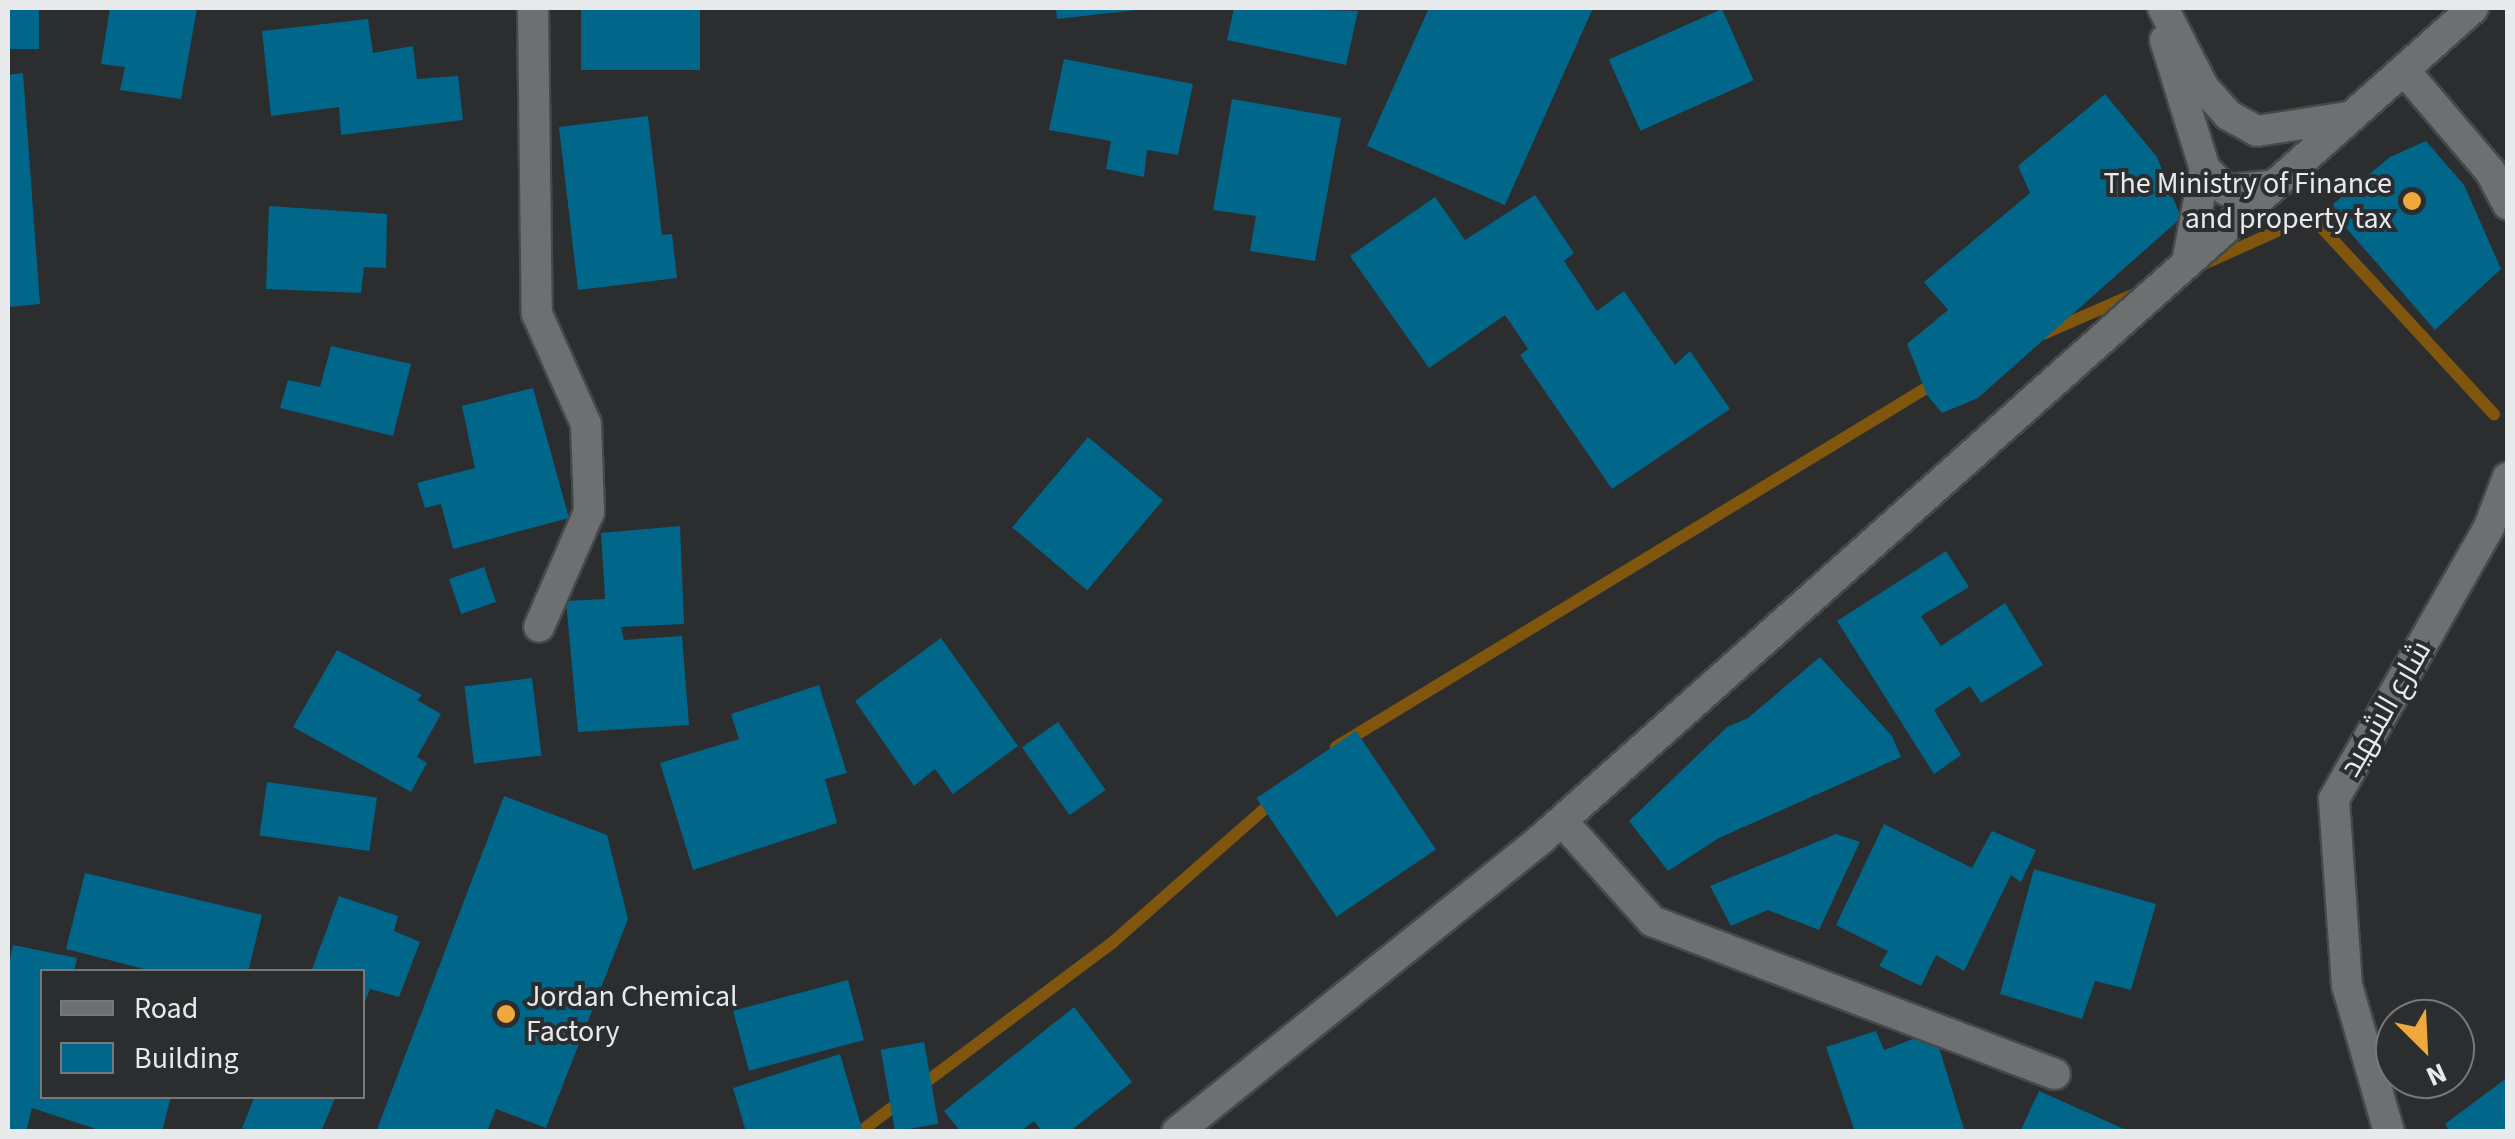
<!DOCTYPE html>
<html>
<head>
<meta charset="utf-8">
<style>
  body { margin:0 }
  #map { position:relative; width:2515px; height:1139px; overflow:hidden; background:#2b2d2f; font-family:"Source Sans 3",Cairo,sans-serif }
  div>[style] { position:absolute }
  .stream>* { height:12px; margin:-6px; padding:0 6px; transform-origin:6px; border-radius:6px; background:#80550d }
  .building>* { inset:0; background:#00668a; transform-origin:0 0 }
  .roads { filter:drop-shadow(2px 0 #46494a) drop-shadow(-2px 0 #46494a) drop-shadow(0 2px #46494a) drop-shadow(0 -2px #46494a) }
  .minor>* { height:30px; margin:-15px; padding:0 15px; transform-origin:15px; border-radius:15px; background:#6d7071 }
  .dots>* { width:28px; height:28px; translate:-50% -50%; box-sizing:border-box; border:5px solid #2b2d2f; border-radius:50% }
  span { translate:-50% -50%; white-space:nowrap; text-align:center; line-height:1.15; -webkit-text-stroke:8px #2b2d2f; paint-order:stroke }
  .poi-label { font-size:30px; color:#e7e9ea }
  .right { translate:-100% -50%; text-align:right }
  .left { translate:0 -50%; text-align:left }
  .street-label { font-size:30px; color:#e7e9ea }
  .frame { position:absolute; inset:0; border:10px solid #e7e9ea; pointer-events:none }
  .legend { position:absolute; left:40px; top:969px; width:325px; height:130px; box-sizing:border-box; background:#2b2d2f; border:2px solid #76787a; margin:0; padding:12px 18px; list-style:none; font-size:30px; color:#e7e9ea }
  .legend li { display:flex; align-items:center; gap:20px; height:50px }
  .legend b { width:50px; border:2px solid #76787a }
  .north { position:absolute; left:2375px; top:999px; width:100px; height:100px; box-sizing:border-box; background:#2b2d2f; border:2px solid #76787a; border-radius:50%; rotate:156deg; font-size:28px; font-weight:700; line-height:40px; text-align:center; color:#e7e9ea }
  .north::after { content:''; display:block; margin:auto; width:35px; height:45px; background:#eea83c; clip-path:polygon(50% 0,100% 100%,50% 72%,0 100%) }
</style>
</head>
<body>
<div id="map">
  <div class="stream">
    <i style="left:2199px;top:266px;width:123px;rotate:-24.1deg"></i>
    <i style="left:2311px;top:216px;width:270px;rotate:47.3deg"></i>
    <i style="left:2043px;top:334px;width:105px;rotate:-23.6deg"></i>
    <i style="left:1336px;top:747px;width:705px;rotate:-31.3deg"></i>
    <i style="left:918px;top:1088px;width:244px;rotate:-36.8deg"></i>
    <i style="left:1113px;top:942px;width:217px;rotate:-41.3deg"></i>
    <i style="left:860px;top:1132px;width:53px;rotate:-37.3deg"></i>
  </div>
  <div class="building">
    <i style="left:8px;top:8px;width:31px;height:41px"></i>
    <i style="clip-path:polygon(110px 8px,197px 8px,181px 99px,120px 90px,125px 67px,101px 64px)"></i>
    <i style="left:581px;top:8px;width:119px;height:62px"></i>
    <i style="clip-path:polygon(1056px 8px,1137px 8px,1137px 10px,1057px 19px)"></i>
    <i style="clip-path:polygon(1234px 8px,1358px 11px,1346px 65px,1227px 40px)"></i>
    <i style="clip-path:polygon(1429px 8px,1593px 8px,1505px 205px,1367px 146px)"></i>
    <i style="left:1722px;top:9px;width:78px;height:124px;rotate:66deg"></i>
    <i style="clip-path:polygon(368px 19px,373px 53px,413px 46px,417px 79px,458px 76px,463px 120px,341px 135px,339px 107px,271px 116px,262px 31px)"></i>
    <i style="clip-path:polygon(1064px 59px,1193px 84px,1178px 155px,1147px 150px,1144px 177px,1106px 169px,1111px 141px,1049px 130px)"></i>
    <i style="clip-path:polygon(23px 73px,40px 304px,8px 307px,8px 75px)"></i>
    <i style="clip-path:polygon(2105px 94px,2157px 157px,2181px 218px,1978px 398px,1942px 413px,1927px 395px,1907px 344px,1948px 310px,1924px 282px,2030px 193px,2018px 166px)"></i>
    <i style="clip-path:polygon(1232px 99px,1341px 118px,1315px 261px,1250px 251px,1256px 216px,1213px 210px)"></i>
    <i style="clip-path:polygon(648px 116px,662px 235px,672px 234px,677px 278px,578px 290px,559px 127px)"></i>
    <i style="clip-path:polygon(2426px 141px,2464px 185px,2501px 269px,2435px 330px,2341px 222px,2333px 204px,2390px 157px)"></i>
    <i style="clip-path:polygon(1535px 195px,1574px 253px,1564px 261px,1597px 311px,1624px 291px,1675px 365px,1690px 351px,1730px 409px,1612px 489px,1520px 355px,1528px 349px,1505px 315px,1429px 368px,1350px 256px,1435px 197px,1465px 240px)"></i>
    <i style="clip-path:polygon(269px 206px,387px 214px,386px 268px,364px 267px,361px 293px,266px 289px)"></i>
    <i style="clip-path:polygon(331px 346px,411px 364px,393px 436px,280px 408px,288px 380px,320px 387px)"></i>
    <i style="clip-path:polygon(533px 388px,569px 518px,453px 549px,441px 504px,425px 508px,417px 483px,475px 468px,462px 406px)"></i>
    <i style="left:1088px;top:437px;width:98px;height:118px;rotate:40deg"></i>
    <i style="clip-path:polygon(680px 526px,684px 624px,621px 627px,624px 640px,682px 636px,689px 725px,578px 732px,566px 601px,605px 599px,601px 533px)"></i>
    <i style="clip-path:polygon(1946px 551px,1969px 587px,1921px 616px,1941px 646px,2005px 603px,2043px 665px,1981px 703px,1970px 686px,1934px 710px,1961px 755px,1934px 774px,1837px 621px)"></i>
    <i style="left:484px;top:567px;width:37px;height:37px;rotate:71deg"></i>
    <i style="clip-path:polygon(941px 638px,1018px 746px,953px 794px,935px 769px,914px 786px,855px 701px)"></i>
    <i style="clip-path:polygon(337px 650px,422px 695px,417px 700px,441px 714px,417px 757px,427px 763px,411px 792px,293px 727px)"></i>
    <i style="clip-path:polygon(1820px 657px,1892px 736px,1901px 757px,1719px 838px,1668px 871px,1629px 821px,1727px 727px,1748px 718px)"></i>
    <i style="left:532px;top:678px;width:78px;height:68px;rotate:83deg"></i>
    <i style="clip-path:polygon(819px 685px,847px 773px,825px 779px,837px 823px,693px 870px,660px 763px,739px 739px,731px 714px)"></i>
    <i style="left:1058px;top:722px;width:83px;height:44px;rotate:55deg"></i>
    <i style="left:1356px;top:731px;width:143px;height:120px;rotate:56deg"></i>
    <i style="left:267px;top:782px;width:111px;height:54px;rotate:8deg"></i>
    <i style="clip-path:polygon(504px 796px,607px 835px,628px 919px,546px 1128px,496px 1109px,487px 1132px,376px 1132px)"></i>
    <i style="clip-path:polygon(1884px 824px,1972px 868px,1992px 831px,2036px 850px,2021px 882px,2011px 875px,1964px 971px,1936px 955px,1921px 986px,1879px 966px,1888px 951px,1836px 925px)"></i>
    <i style="clip-path:polygon(1836px 834px,1860px 842px,1819px 930px,1768px 910px,1731px 926px,1710px 886px)"></i>
    <i style="clip-path:polygon(2034px 869px,2156px 904px,2131px 990px,2095px 981px,2082px 1019px,2000px 994px)"></i>
    <i style="clip-path:polygon(85px 873px,262px 915px,248px 972px,156px 972px,66px 949px)"></i>
    <i style="clip-path:polygon(339px 896px,398px 916px,394px 931px,420px 942px,399px 997px,370px 989px,362px 1009px,362px 972px,311px 972px)"></i>
    <i style="clip-path:polygon(13px 945px,77px 958px,74px 972px,42px 972px,42px 1096px,171px 1096px,162px 1132px,105px 1132px,32px 1108px,26px 1132px,8px 1132px,8px 968px)"></i>
    <i style="left:848px;top:980px;width:62px;height:119px;rotate:75deg"></i>
    <i style="clip-path:polygon(1074px 1007px,1132px 1082px,1069px 1132px,1042px 1132px,1034px 1121px,1020px 1132px,961px 1132px,944px 1111px)"></i>
    <i style="clip-path:polygon(1876px 1031px,1884px 1050px,1934px 1031px,1965px 1132px,1855px 1132px,1826px 1047px)"></i>
    <i style="left:924px;top:1042px;width:83px;height:44px;rotate:80deg"></i>
    <i style="clip-path:polygon(840px 1054px,863px 1132px,746px 1132px,733px 1088px)"></i>
    <i style="clip-path:polygon(2508px 1077px,2508px 1132px,2450px 1132px,2445px 1124px)"></i>
    <i style="clip-path:polygon(2039px 1091px,2131px 1132px,2020px 1132px)"></i>
    <i style="clip-path:polygon(255px 1096px,336px 1096px,321px 1132px,251px 1132px,242px 1128px)"></i>
  </div>
  <div class="roads">
    <div class="minor">
      <i style="left:533px;top:8px;width:306px;rotate:89.3deg"></i>
      <i style="left:537px;top:314px;width:120px;rotate:66deg"></i>
      <i style="left:586px;top:424px;width:88px;rotate:88deg"></i>
      <i style="left:589px;top:512px;width:125px;rotate:113.5deg"></i>
      <i style="left:2163px;top:8px;width:90px;rotate:62.9deg"></i>
      <i style="left:2204px;top:88px;width:36px;rotate:48deg"></i>
      <i style="left:2228px;top:115px;width:33px;rotate:29deg"></i>
      <i style="left:2257px;top:131px;width:93px;rotate:-8.7deg"></i>
      <i style="left:2165px;top:40px;width:135px;rotate:72.8deg"></i>
      <i style="left:2205px;top:169px;width:30px;rotate:45deg"></i>
      <i style="left:2226px;top:190px;width:42px;rotate:-5.4deg"></i>
      <i style="left:2404px;top:70px;width:133px;rotate:49.6deg"></i>
      <i style="left:2490px;top:171px;width:38px;rotate:62deg"></i>
      <i style="left:2188px;top:257px;width:90px;rotate:-79.1deg"></i>
      <i style="left:1562px;top:821px;width:135px;rotate:48deg"></i>
      <i style="left:1652px;top:921px;width:431px;rotate:20.8deg"></i>
      <i style="left:1177px;top:1132px;width:466px;rotate:-38.8deg"></i>
      <i style="left:1540px;top:840px;width:1250px;rotate:-41.72deg"></i>
      <i style="left:2389px;top:1132px;width:152px;rotate:-106deg"></i>
      <i style="left:2347px;top:986px;width:187px;rotate:-94deg"></i>
      <i style="left:2334px;top:799px;width:313px;rotate:-60.3deg"></i>
      <i style="left:2489px;top:527px;width:53px;rotate:-69.2deg"></i>
    </div>
  </div>
  <div class="dots">
    <i style="left:2412px;top:201px;background:#eea83c"></i>
    <i style="left:506px;top:1014px;background:#eea83c"></i>
  </div>
  <div class="poi-label">
    <span class="right" style="left:2392px;top:201px">The Ministry of Finance<br>and property tax</span>
    <span class="left" style="left:526px;top:1014px">Jordan Chemical<br>Factory</span>
  </div>
  <div class="street-label">
    <span style="left:2386px;top:709px;rotate:-60deg">شارع الشهيد</span>
  </div>
  <div class="frame"></div>
  <ul class="legend">
  <li><b style="height:12px;background:#6d7071"></b>Road</li>
  <li><b style="height:28px;background:#00668a"></b>Building</li>
  </ul>
  <div class="north">N</div>
</div>
</body>
</html>
